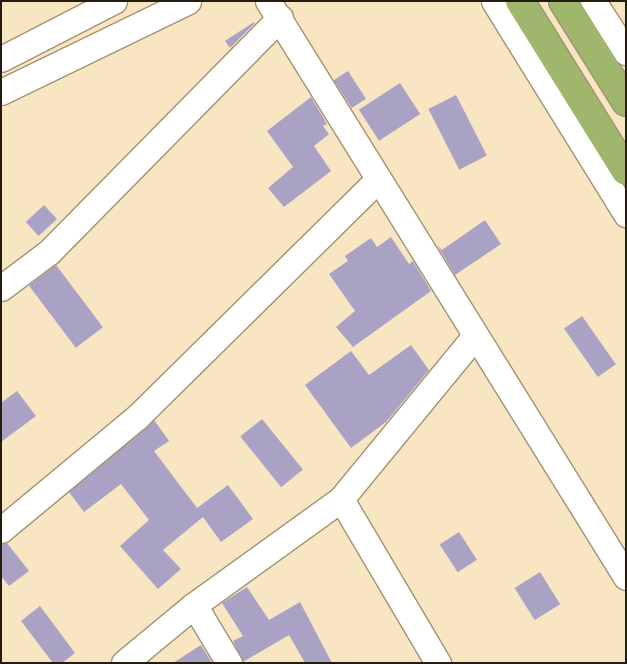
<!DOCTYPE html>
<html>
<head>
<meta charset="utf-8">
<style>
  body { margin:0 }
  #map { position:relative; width:627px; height:664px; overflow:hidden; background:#f8e5c2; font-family:Karla,sans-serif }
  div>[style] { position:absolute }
  .building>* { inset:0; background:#aaa2c5; transform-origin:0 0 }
  .roads { filter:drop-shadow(1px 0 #a39272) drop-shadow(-1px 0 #a39272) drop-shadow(0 1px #a39272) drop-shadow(0 -1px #a39272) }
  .minor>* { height:25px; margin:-12.5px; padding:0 12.5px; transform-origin:12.5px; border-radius:12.5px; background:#fff }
  .highway>* { height:28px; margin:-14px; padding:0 14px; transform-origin:14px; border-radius:14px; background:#a0b66c }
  span { translate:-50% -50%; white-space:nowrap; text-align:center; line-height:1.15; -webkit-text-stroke:4px #fef3de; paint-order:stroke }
  .frame { position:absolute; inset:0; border:2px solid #231c0f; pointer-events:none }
</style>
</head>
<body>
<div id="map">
  <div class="building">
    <i style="clip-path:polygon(254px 22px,255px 23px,230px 48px,225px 41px)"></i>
    <i style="left:348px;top:71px;width:33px;height:17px;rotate:57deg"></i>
    <i style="left:400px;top:83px;width:37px;height:49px;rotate:57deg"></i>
    <i style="left:456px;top:95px;width:68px;height:31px;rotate:63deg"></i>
    <i style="clip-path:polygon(311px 97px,327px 124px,323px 126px,329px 134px,314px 146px,331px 171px,284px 207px,268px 188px,293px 167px,267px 131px)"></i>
    <i style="left:44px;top:205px;width:19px;height:25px;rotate:47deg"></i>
    <i style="clip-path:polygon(485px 220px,501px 244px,455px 275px,437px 245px,442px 250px)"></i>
    <i style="clip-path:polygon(391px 237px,409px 264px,413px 261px,431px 291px,353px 347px,336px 327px,355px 311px,329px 274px,348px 261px,345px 256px,371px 238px,377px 247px)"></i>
    <i style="left:56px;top:265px;width:78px;height:34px;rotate:53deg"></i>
    <i style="left:582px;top:316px;width:59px;height:22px;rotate:55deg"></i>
    <i style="clip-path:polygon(411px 345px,429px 370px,386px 422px,351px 448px,305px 385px,351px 351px,369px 375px)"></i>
    <i style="clip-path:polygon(17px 391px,36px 416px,1px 442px,1px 403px)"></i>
    <i style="left:262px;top:419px;width:65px;height:28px;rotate:51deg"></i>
    <i style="clip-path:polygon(154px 420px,169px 441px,154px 451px,197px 508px,228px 485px,253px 519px,221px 542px,203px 517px,163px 550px,181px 569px,158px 589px,120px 546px,149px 520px,121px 484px,84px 512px,69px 492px)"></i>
    <i style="left:459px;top:532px;width:33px;height:23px;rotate:57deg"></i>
    <i style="clip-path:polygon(7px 543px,29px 571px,9px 586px,1px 576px,1px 544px)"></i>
    <i style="left:540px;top:572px;width:38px;height:30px;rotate:58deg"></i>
    <i style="clip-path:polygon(247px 587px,269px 620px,300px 602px,332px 663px,305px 663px,289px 635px,243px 662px,233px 641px,243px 636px,222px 603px)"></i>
    <i style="clip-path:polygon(40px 606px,75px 653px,62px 663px,53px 663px,21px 621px)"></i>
    <i style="clip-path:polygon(201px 645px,212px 663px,173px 663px)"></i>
  </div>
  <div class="roads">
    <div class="minor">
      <i style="left:268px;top:1px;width:678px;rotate:58.14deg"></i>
      <i style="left:494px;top:1px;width:251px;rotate:58.2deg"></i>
      <i style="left:593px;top:1px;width:61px;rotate:57.1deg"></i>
      <i style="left:1px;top:59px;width:127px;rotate:-27.2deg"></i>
      <i style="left:1px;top:92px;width:208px;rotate:-25.9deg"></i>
      <i style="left:1px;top:288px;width:60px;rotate:-36.9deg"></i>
      <i style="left:49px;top:252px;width:329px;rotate:-45.4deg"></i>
      <i style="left:341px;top:499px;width:191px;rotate:59.4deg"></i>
      <i style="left:1px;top:530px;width:177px;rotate:-39.7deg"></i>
      <i style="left:137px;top:417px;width:337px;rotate:-44.6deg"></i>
      <i style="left:194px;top:605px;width:68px;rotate:58.9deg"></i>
      <i style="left:124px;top:663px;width:91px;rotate:-39.6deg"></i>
      <i style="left:194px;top:605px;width:181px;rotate:-35.8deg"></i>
      <i style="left:341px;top:499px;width:211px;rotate:-50.6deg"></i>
    </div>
    <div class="highway">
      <i style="left:520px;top:1px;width:200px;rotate:58.1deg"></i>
      <i style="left:563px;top:1px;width:119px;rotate:58deg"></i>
    </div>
  </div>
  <div class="frame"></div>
</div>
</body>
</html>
